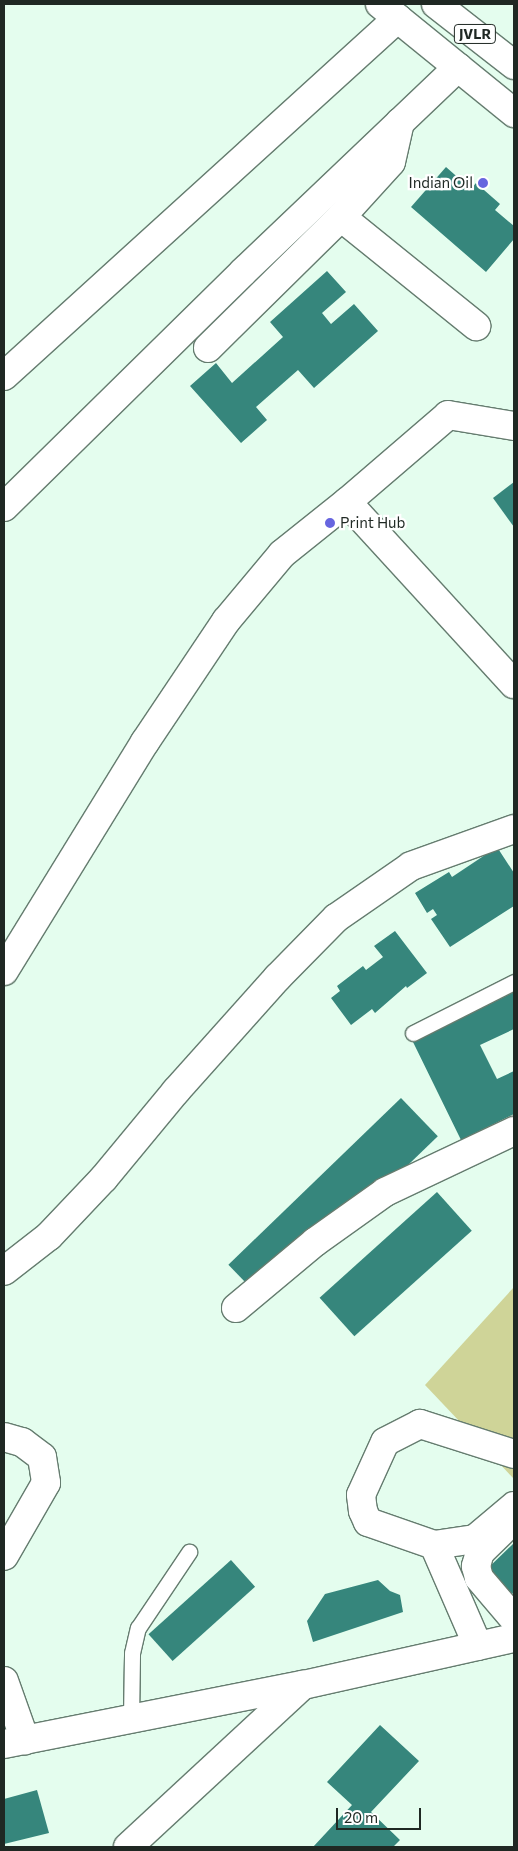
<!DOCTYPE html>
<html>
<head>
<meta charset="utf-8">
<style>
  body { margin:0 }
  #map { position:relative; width:518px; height:1851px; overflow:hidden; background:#e4fdee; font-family:Commissioner,sans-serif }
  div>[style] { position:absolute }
  .green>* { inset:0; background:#cfd498 }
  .building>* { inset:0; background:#36867c; transform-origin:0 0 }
  .roads { filter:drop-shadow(1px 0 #657c6f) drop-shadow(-1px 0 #657c6f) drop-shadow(0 1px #657c6f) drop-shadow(0 -1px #657c6f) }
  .lane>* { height:15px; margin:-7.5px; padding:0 7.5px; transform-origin:7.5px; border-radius:7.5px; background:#fff }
  .street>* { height:28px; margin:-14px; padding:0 14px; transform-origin:14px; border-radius:14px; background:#fff }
  .primary>* { height:28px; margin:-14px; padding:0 14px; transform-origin:14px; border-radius:14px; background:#fff }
  .dots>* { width:14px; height:14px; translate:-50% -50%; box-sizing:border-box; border:2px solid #fff; border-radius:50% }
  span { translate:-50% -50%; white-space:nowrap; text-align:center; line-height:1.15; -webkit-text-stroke:4.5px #fff; paint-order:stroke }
  .shield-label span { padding:1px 4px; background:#fff; border:1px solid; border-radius:4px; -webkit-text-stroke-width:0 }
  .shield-label { font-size:14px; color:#1f2823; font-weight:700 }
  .poi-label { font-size:15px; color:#1f2823 }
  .right { translate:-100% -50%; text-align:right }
  .left { translate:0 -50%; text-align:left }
  .frame { position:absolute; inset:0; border:5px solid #1f2823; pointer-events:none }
  .scale { position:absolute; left:336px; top:1808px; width:85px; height:22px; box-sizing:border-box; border:2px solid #1f2823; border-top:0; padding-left:6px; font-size:15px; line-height:18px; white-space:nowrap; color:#1f2823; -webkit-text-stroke:4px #fff; paint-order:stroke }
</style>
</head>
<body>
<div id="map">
  <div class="green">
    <i style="clip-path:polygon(514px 1287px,514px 1479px,425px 1385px)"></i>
  </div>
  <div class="building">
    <i style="clip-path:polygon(446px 167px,471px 189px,476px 183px,500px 204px,495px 210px,514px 226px,514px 239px,486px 272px,411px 207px)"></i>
    <i style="clip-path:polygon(327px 271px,346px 292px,322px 313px,331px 324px,354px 304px,378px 331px,314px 388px,298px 370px,256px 407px,267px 420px,241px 443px,190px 386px,216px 363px,232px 383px,283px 337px,270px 322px)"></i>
    <i style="clip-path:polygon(514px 482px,514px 527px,493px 498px)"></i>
    <i style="clip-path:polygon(497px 847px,514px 873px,514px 906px,450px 947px,431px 919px,437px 915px,433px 909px,427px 913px,415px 893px,449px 872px,452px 877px)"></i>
    <i style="clip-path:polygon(395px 931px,427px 973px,407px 988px,406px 986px,375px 1013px,372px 1009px,351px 1025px,331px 998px,340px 991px,337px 986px,363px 966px,366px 970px,383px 957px,374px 946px)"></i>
    <i style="clip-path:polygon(514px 992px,514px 1029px,480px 1045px,497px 1079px,514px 1071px,514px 1114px,461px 1140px,413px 1042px)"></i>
    <i style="left:401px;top:1098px;width:53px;height:240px;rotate:46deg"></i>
    <i style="left:437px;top:1192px;width:52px;height:158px;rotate:48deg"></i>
    <i style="clip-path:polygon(514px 1543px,514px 1592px,511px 1595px,486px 1570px)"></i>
    <i style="left:231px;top:1560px;width:36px;height:111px;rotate:48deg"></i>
    <i style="clip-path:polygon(378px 1580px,390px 1591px,400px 1595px,403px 1612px,313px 1642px,307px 1621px,325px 1594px)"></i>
    <i style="clip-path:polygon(380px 1725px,419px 1761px,371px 1812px,400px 1840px,393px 1847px,313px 1847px,352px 1805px,327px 1782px)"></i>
    <i style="clip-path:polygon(37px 1790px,49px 1833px,4px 1844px,4px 1799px)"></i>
  </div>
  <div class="roads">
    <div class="lane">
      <i style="left:413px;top:1033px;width:113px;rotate:-26.8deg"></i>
      <i style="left:131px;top:1719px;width:66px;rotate:-89.1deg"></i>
      <i style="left:132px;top:1653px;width:26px;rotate:-77deg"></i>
      <i style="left:138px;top:1628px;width:92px;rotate:-56.1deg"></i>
    </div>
    <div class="street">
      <i style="left:380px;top:4px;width:173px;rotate:39.1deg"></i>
      <i style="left:341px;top:217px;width:174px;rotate:38.9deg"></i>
      <i style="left:208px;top:348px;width:187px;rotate:-44.6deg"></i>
      <i style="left:341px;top:217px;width:74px;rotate:-47.7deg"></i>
      <i style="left:391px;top:162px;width:41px;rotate:-77.3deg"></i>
      <i style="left:4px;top:376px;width:532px;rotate:-42.26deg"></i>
      <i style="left:347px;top:502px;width:247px;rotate:47.5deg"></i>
      <i style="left:4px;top:507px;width:335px;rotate:-44.5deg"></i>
      <i style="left:243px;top:272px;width:297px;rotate:-43.6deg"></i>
      <i style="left:4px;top:971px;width:269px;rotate:-58.4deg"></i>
      <i style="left:145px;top:742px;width:146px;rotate:-56.2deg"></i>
      <i style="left:226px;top:621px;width:87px;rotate:-50.1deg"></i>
      <i style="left:282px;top:554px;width:83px;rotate:-38.7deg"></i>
      <i style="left:347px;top:502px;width:133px;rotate:-40.7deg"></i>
      <i style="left:448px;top:415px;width:67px;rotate:9.5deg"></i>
      <i style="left:4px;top:1271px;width:57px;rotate:-37.9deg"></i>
      <i style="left:49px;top:1236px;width:80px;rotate:-46.5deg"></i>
      <i style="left:104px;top:1178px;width:113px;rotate:-50.4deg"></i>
      <i style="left:176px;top:1091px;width:152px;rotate:-48.2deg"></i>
      <i style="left:277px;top:978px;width:84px;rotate:-45.5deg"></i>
      <i style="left:336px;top:918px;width:91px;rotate:-34.7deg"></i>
      <i style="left:411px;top:866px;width:109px;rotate:-19.8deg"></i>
      <i style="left:236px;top:1308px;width:103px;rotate:-39.9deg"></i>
      <i style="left:315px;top:1242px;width:86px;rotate:-35.5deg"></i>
      <i style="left:385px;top:1192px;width:143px;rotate:-25.3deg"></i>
      <i style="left:4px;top:1437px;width:19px;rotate:16deg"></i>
      <i style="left:22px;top:1442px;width:25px;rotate:37deg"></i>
      <i style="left:42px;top:1457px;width:26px;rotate:81deg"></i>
      <i style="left:46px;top:1483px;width:84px;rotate:119.9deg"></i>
      <i style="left:514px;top:1454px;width:99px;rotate:-162.3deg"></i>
      <i style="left:420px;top:1424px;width:39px;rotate:153deg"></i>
      <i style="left:385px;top:1442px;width:58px;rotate:114.4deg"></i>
      <i style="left:361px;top:1495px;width:16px;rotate:83deg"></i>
      <i style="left:363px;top:1511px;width:12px;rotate:66deg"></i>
      <i style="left:368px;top:1522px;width:70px;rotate:19.2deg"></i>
      <i style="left:434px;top:1545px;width:41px;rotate:-8.3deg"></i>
      <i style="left:475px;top:1539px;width:51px;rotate:-40.2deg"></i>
      <i style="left:502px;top:1531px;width:30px;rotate:136deg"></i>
      <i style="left:480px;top:1552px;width:15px;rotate:106deg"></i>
      <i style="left:476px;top:1566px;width:12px;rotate:76deg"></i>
      <i style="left:479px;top:1578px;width:54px;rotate:49.5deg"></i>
      <i style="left:434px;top:1545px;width:110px;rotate:66.5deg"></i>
      <i style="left:4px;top:1681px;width:63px;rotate:70.4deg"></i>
      <i style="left:4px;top:1744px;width:305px;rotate:-11.2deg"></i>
      <i style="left:303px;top:1685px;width:216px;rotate:-12.6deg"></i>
      <i style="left:128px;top:1847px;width:238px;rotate:-42.8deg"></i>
    </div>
    <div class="primary">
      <i style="left:436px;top:4px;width:99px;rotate:38deg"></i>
    </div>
  </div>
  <div class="dots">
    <i style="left:483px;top:183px;background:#6765df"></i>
    <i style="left:330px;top:523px;background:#6765df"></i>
  </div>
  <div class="shield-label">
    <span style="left:475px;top:34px">JVLR</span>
  </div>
  <div class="poi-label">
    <span class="right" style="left:473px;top:183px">Indian Oil</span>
    <span class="left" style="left:340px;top:523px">Print Hub</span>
  </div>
  <div class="frame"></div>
  <div class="scale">20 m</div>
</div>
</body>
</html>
